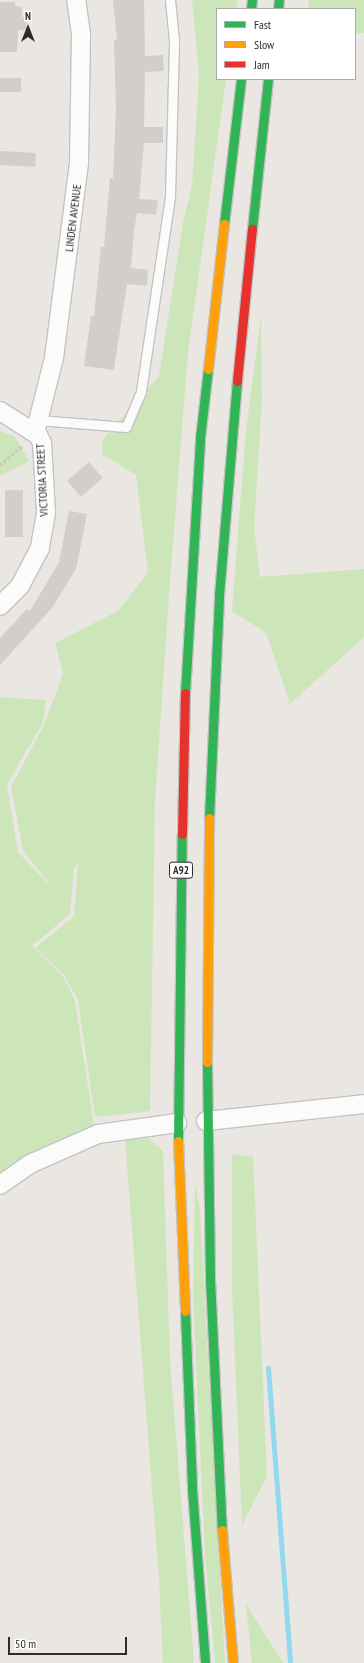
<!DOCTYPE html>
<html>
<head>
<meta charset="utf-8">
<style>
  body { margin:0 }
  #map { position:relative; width:364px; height:1663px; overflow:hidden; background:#eae6e2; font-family:"PT Sans Narrow",sans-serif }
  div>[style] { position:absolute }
  .green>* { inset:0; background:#cde6b9 }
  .stream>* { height:5px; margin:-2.5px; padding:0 2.5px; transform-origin:2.5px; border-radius:2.5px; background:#92d9ef }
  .building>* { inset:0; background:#d1cecb; transform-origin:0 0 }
  .path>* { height:2.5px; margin-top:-1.25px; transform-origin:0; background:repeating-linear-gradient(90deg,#c8c8c7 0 3px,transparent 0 5px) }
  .roads { filter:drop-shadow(1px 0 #c4c3c3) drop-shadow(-1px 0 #c4c3c3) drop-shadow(0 1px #c4c3c3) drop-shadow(0 -1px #c4c3c3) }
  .lane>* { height:9px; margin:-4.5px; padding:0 4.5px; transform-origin:4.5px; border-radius:4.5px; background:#fcfbfb }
  .street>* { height:18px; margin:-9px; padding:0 9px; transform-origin:9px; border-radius:9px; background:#fcfbfb }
  .fast>* { height:9px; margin:-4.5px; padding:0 4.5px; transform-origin:4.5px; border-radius:4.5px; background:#30b455 }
  .slow>* { height:9px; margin:-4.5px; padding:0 4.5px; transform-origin:4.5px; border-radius:4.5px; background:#ff9f0a }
  .jam>* { height:9px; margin:-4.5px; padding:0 4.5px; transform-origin:4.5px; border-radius:4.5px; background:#e5322d }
  span { translate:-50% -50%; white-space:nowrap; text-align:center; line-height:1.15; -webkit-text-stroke:4px #fff; paint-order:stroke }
  .shield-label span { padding:1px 3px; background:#fff; border:1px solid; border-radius:3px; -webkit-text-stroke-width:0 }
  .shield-label { font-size:11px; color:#2c2c2c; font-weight:700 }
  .street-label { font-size:12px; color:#2c2c2c }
  .legend { position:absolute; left:216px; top:8px; width:140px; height:72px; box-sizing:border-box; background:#fff; border:1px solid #ababab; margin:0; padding:5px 7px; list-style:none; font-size:12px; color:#2c2c2c }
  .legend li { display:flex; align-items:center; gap:8px; height:20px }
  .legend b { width:20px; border:1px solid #ababab }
  .north { position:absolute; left:8px; top:8px; width:40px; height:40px; -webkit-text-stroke:3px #fff; paint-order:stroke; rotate:0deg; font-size:11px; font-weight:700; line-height:16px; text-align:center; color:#2c2c2c }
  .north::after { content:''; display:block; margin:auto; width:14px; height:18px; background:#2c2c2c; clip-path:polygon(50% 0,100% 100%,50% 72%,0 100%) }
  .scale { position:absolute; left:8px; top:1637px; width:119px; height:18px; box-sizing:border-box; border:2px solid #2c2c2c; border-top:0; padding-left:5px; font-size:12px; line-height:14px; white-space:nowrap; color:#2c2c2c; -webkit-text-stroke:3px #fff; paint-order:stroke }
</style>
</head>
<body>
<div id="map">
  <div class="green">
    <i style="clip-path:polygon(192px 0,238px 0,236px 9px,217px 9px,217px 79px,226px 79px,188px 352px,170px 581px,155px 800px,150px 1111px,95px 1117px,78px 1000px,64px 975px,35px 948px,74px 916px,78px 864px,74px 868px,70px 914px,32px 946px,64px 978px,75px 1001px,94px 1126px,0 1177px,0 697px,46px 700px,43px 722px,7px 785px,18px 852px,53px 889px,23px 850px,11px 787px,44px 725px,63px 674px,55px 643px,118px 611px,148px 572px,136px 475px,102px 454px,103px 439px,159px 376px,183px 223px,192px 185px,199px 74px)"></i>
    <i style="clip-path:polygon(309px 0,364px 0,364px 33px,355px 33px,355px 9px,308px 9px)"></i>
    <i style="clip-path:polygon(261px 316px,262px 400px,254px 528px,260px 577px,364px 569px,364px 637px,290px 704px,266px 633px,232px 611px,246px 430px)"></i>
    <i style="clip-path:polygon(0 431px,15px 437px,29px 461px,0 476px)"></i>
    <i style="clip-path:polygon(148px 1138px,163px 1151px,170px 1360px,194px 1663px,163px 1663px,159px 1579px,125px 1140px)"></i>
    <i style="clip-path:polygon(232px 1154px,253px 1157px,267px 1476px,242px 1525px,232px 1287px)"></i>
    <i style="clip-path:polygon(195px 1183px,200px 1209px,225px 1663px,215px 1663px,205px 1554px,193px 1298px)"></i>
    <i style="clip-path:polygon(246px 1604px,283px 1663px,252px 1663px)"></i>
  </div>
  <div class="stream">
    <i style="left:268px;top:1368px;width:296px;rotate:85.7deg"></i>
  </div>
  <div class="building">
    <i style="clip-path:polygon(113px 0,144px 0,145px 56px,163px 55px,164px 71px,145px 72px,144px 127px,163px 127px,163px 143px,144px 143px,139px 199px,158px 200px,156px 215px,137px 213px,134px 231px,131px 268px,148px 270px,147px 286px,127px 284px,114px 370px,84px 366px,91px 316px,94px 316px,101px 246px,104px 247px,110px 178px,113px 178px,116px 109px,114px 40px,117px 40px)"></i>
    <i style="clip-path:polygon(0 2px,15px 2px,15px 6px,22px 7px,22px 17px,27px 17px,26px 30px,18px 30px,17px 52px,0 52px)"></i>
    <i style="left:0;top:78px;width:21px;height:14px"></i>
    <i style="left:0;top:151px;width:36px;height:14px;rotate:3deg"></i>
    <i style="left:89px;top:462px;width:21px;height:29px;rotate:49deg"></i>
    <i style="left:5px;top:490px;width:18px;height:47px"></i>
    <i style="clip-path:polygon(69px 511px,87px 514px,76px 569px,52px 608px,0 665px,0 638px,27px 609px,30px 611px,59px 562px)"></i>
  </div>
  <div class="path">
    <i style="left:0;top:465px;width:30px;rotate:-41deg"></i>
  </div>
  <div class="roads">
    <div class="lane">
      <i style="left:38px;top:420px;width:88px;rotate:4.5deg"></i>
      <i style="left:126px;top:427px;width:39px;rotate:-67deg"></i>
      <i style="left:141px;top:391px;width:197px;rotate:-81.5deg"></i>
      <i style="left:170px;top:196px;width:156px;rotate:-88.5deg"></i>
      <i style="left:174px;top:40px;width:40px;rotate:-95.7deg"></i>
    </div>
    <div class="street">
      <i style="left:0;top:411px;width:45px;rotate:32.3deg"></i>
      <i style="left:38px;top:435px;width:9px;rotate:63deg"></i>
      <i style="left:42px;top:443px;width:70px;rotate:86.7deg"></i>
      <i style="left:46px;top:513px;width:36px;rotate:100deg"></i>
      <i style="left:40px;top:548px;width:43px;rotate:117.8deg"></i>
      <i style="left:20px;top:586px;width:28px;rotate:135deg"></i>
      <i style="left:35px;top:433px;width:77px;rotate:-75.8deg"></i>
      <i style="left:54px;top:358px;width:198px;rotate:-82.7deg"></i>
      <i style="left:79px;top:162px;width:128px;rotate:-89.1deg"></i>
      <i style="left:81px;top:34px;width:34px;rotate:-98deg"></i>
      <i style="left:206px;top:1121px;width:159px;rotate:-6.1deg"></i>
      <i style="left:0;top:1185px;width:37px;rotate:-35deg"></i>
      <i style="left:30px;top:1164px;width:74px;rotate:-23.8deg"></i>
      <i style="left:98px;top:1134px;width:80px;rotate:-7.9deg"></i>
    </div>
    <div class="fast">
      <i style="left:251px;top:9px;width:9px;rotate:-84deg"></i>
      <i style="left:278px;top:9px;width:9px;rotate:-84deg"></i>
      <i style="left:224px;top:224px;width:146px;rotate:-83.3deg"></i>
      <i style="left:252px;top:229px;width:151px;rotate:-83.9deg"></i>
      <i style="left:185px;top:693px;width:255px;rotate:-86.6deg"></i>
      <i style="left:200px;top:438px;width:69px;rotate:-83.4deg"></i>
      <i style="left:209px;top:818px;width:223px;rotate:-87.4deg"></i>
      <i style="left:219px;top:595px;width:215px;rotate:-85.2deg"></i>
      <i style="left:207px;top:1062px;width:217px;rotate:89.2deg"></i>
      <i style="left:210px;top:1279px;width:251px;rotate:87.3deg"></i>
      <i style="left:178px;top:1141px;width:307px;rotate:-89.3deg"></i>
      <i style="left:185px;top:1311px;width:178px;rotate:87.7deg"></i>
      <i style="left:192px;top:1489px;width:174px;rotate:85.7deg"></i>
    </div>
    <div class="slow">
      <i style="left:208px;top:369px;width:146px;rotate:-83.7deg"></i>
      <i style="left:207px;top:1062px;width:244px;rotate:-89.5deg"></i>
      <i style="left:178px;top:1141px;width:170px;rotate:87.6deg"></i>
      <i style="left:222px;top:1530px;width:133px;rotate:85.3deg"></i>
    </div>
    <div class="jam">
      <i style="left:237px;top:381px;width:153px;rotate:-84.4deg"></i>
      <i style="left:182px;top:834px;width:141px;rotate:-88.8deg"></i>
    </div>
  </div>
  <div class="shield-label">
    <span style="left:181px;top:870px">A92</span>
  </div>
  <div class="street-label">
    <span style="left:73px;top:218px;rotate:-83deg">LINDEN AVENUE</span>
    <span style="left:42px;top:480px;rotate:-93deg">VICTORIA STREET</span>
  </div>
  <ul class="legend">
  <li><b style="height:5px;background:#30b455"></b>Fast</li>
  <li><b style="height:5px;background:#ff9f0a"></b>Slow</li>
  <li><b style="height:5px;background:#e5322d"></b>Jam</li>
  </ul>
  <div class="north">N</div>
  <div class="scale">50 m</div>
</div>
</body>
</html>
